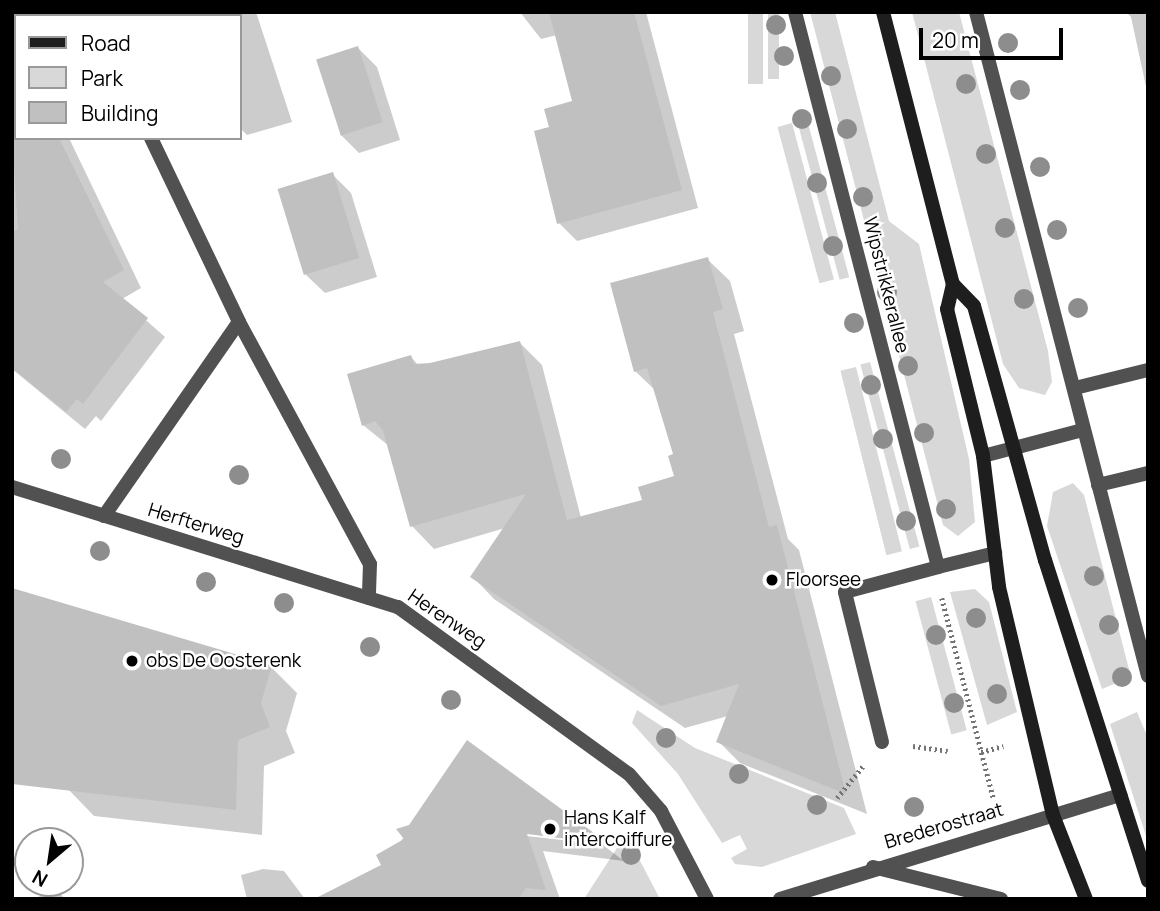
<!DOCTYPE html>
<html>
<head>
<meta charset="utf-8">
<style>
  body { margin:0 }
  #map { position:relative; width:1160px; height:911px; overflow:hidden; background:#fff; font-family:Manrope,sans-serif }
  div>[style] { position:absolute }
  .green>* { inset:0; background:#d8d8d8; transform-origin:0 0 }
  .shadow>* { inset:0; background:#0003 }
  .building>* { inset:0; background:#c0c0c0; transform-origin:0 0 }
  .path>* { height:4.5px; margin-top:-2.25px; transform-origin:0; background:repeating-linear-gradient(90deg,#737373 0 2px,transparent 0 5.5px) }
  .service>* { height:14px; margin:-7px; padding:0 7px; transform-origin:7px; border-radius:7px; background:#515151 }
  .minor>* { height:14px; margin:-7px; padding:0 7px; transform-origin:7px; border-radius:7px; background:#515151 }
  .secondary>* { height:14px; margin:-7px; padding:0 7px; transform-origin:7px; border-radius:7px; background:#1e1e1e }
  .trees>* { width:20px; height:20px; margin:-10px; border-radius:50%; background:#8d8d8d }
  .dots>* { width:19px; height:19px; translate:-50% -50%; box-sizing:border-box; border:4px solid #fff; border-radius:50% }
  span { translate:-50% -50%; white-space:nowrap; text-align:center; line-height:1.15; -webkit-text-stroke:5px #fff; paint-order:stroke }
  .street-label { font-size:19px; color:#000 }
  .poi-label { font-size:19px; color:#000 }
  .left { translate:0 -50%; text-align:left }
  .frame { position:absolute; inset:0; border:14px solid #000; pointer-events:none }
  .legend { position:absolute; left:14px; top:14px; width:228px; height:126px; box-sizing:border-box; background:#fff; border:2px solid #999; margin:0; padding:9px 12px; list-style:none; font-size:21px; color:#000 }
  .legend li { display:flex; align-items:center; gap:14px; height:35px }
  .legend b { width:35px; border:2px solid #999 }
  .north { position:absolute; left:14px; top:827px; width:70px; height:70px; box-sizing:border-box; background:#fff; border:2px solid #999; border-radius:50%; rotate:209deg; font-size:19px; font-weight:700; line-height:28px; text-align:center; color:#000 }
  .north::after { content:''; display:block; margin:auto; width:24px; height:32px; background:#000; clip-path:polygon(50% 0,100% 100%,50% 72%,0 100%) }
  .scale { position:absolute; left:919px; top:28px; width:144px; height:32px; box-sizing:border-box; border:4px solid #000; border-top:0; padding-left:9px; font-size:21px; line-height:24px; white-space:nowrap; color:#000; -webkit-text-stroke:5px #fff; paint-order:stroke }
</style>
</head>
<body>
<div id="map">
  <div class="green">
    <i style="left:748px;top:12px;width:15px;height:72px"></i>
    <i style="left:768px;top:12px;width:11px;height:67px"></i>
    <i style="clip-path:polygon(810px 12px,835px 12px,889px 221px,919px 244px,969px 459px,975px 522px,958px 536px,943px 525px)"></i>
    <i style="clip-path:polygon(912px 12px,959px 12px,1048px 351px,1052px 382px,1045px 395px,1019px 388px,1003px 364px)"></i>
    <i style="left:805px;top:112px;width:171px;height:10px;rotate:75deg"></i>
    <i style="left:792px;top:123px;width:162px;height:15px;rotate:75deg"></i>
    <i style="left:870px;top:362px;width:191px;height:10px;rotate:75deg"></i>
    <i style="left:856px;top:367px;width:190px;height:16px;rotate:76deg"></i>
    <i style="clip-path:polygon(1073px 483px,1084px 495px,1131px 677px,1102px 689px,1047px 526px,1053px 492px)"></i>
    <i style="clip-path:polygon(975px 589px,989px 602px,1017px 712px,987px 725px,950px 592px)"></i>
    <i style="left:931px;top:597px;width:138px;height:16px;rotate:75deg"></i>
    <i style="clip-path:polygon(637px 710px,695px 748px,844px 808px,856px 834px,762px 867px,735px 864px,731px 858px,747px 849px,740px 835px,722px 843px,678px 774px,632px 723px)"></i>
    <i style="clip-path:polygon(1137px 712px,1148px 738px,1148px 842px,1110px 724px)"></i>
    <i style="clip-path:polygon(626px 834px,660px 899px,584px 899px)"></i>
  </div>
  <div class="shadow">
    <i style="clip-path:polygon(182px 12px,256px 12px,292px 122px,247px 135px,240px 128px,240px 16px)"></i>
    <i style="clip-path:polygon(520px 12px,646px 12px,698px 208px,577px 241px,559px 223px,551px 128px,575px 102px,557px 35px,541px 39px)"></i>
    <i style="clip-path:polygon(1126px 12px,1148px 12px,1148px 96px,1131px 17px)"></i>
    <i style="clip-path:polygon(12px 20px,16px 138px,69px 138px,141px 288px,122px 299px,165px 337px,101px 421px,96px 416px,85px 429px,12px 369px)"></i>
    <i style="clip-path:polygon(358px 48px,377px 67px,400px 140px,359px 153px,340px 134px)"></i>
    <i style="clip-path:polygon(332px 174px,351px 193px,377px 277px,325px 293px,306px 275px)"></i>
    <i style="clip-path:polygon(707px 259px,730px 281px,744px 331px,734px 334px,788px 539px,799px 550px,867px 814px,740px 763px,718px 741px,728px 716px,685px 728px,494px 599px,472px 576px,505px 528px,434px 549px,412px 526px,389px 446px,363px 425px,411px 357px,419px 366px,520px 343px,542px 365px,581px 518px,644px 501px,676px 478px,675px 455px,656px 391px,635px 371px)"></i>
    <i style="clip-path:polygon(271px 667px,297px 693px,286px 731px,295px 753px,264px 766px,262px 835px,94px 816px,68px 789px)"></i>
    <i style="clip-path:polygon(evenodd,468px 743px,624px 861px,543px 851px,560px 899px,316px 899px,384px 866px,468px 743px,518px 831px,602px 841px,606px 845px,518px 835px,518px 831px)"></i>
    <i style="clip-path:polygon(263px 869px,284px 871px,305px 899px,247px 899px,241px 875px)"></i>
    <i style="clip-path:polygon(57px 890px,65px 899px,32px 899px)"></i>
  </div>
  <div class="building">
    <i style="clip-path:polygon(549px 12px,634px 12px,682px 190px,557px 224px,534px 131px,549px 127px,544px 109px,572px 101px)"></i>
    <i style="left:358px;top:46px;width:80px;height:44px;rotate:72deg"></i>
    <i style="clip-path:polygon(12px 138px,59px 138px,124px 270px,103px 282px,148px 318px,83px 404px,77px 399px,66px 412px,12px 368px,12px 232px,18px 229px)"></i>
    <i style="left:333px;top:172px;width:90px;height:58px;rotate:73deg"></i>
    <i style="clip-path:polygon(708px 257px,723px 309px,713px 312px,769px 527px,777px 525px,846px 794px,716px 742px,739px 684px,661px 706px,470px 577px,526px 494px,410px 527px,383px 431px,375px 421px,362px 426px,347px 374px,411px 355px,414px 364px,430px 363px,520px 341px,567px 520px,642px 500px,638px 487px,674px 476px,668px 456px,673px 454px,647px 368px,634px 372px,610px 283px)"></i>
    <i style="clip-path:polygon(12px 588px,272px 665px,261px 703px,270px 727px,238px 740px,236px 810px,12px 784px)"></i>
    <i style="clip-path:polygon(467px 740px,609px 844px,527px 834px,546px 890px,526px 888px,518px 899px,314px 899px,381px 865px,376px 855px,404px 839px,396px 829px,409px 825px)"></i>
  </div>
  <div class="path">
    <i style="left:12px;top:79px;width:4px;rotate:-14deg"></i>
    <i style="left:942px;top:598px;width:209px;rotate:75.6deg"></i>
    <i style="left:913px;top:746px;width:35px;rotate:8deg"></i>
    <i style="left:981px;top:752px;width:23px;rotate:-15deg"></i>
    <i style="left:837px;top:798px;width:41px;rotate:-50.9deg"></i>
  </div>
  <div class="service">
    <i style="left:882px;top:742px;width:154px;rotate:-103.9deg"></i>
    <i style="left:845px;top:592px;width:96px;rotate:-15deg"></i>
  </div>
  <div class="minor">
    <i style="left:91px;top:12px;width:4px;rotate:63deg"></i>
    <i style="left:795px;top:12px;width:573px;rotate:75.55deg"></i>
    <i style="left:938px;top:567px;width:59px;rotate:-13.8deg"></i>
    <i style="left:976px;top:12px;width:686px;rotate:75.48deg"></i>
    <i style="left:151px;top:138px;width:204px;rotate:64.4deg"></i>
    <i style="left:239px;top:322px;width:275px;rotate:61.6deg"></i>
    <i style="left:370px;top:564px;width:34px;rotate:92deg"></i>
    <i style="left:1075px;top:388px;width:75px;rotate:-13.9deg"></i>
    <i style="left:983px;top:456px;width:103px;rotate:-14.6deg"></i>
    <i style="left:1098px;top:485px;width:51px;rotate:-13.5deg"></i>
    <i style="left:12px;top:487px;width:404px;rotate:17.3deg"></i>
    <i style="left:398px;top:607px;width:285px;rotate:35.9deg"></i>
    <i style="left:629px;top:774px;width:49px;rotate:49.1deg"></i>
    <i style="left:661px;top:811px;width:99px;rotate:62.4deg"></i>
    <i style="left:104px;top:516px;width:236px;rotate:-55.2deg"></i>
    <i style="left:873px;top:867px;width:132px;rotate:14deg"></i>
    <i style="left:780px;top:899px;width:356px;rotate:-17deg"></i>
  </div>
  <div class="secondary">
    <i style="left:883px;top:12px;width:281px;rotate:75.6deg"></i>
    <i style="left:953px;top:284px;width:26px;rotate:103deg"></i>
    <i style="left:947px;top:309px;width:151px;rotate:76.2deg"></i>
    <i style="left:983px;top:456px;width:132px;rotate:83deg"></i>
    <i style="left:999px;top:587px;width:234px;rotate:76.7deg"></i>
    <i style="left:1053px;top:815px;width:90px;rotate:68.6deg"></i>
    <i style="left:953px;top:284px;width:30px;rotate:46deg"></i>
    <i style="left:974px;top:306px;width:264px;rotate:74.4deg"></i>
    <i style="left:1045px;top:560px;width:337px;rotate:72.2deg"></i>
  </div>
  <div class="trees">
    <i style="left:776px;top:25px"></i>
    <i style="left:1008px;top:43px"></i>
    <i style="left:784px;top:56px"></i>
    <i style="left:831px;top:76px"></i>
    <i style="left:966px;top:84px"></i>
    <i style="left:1020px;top:90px"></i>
    <i style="left:802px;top:119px"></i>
    <i style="left:847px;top:129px"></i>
    <i style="left:986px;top:154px"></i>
    <i style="left:1040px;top:167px"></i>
    <i style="left:817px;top:183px"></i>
    <i style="left:863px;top:197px"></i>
    <i style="left:1005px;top:228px"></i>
    <i style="left:1057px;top:230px"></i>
    <i style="left:833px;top:246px"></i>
    <i style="left:887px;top:292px"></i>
    <i style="left:1024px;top:299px"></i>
    <i style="left:1078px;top:308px"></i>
    <i style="left:854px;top:323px"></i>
    <i style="left:908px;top:366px"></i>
    <i style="left:871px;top:385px"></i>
    <i style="left:924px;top:433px"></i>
    <i style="left:883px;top:439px"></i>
    <i style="left:61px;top:459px"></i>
    <i style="left:239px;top:475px"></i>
    <i style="left:946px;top:509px"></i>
    <i style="left:906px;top:521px"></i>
    <i style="left:100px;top:551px"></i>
    <i style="left:1094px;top:576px"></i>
    <i style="left:206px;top:582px"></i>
    <i style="left:284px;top:603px"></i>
    <i style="left:976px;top:618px"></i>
    <i style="left:1109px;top:625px"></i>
    <i style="left:936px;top:635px"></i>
    <i style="left:370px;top:647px"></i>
    <i style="left:1122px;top:677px"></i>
    <i style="left:997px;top:694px"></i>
    <i style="left:451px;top:700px"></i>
    <i style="left:954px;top:703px"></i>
    <i style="left:666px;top:738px"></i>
    <i style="left:739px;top:774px"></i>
    <i style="left:817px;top:805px"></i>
    <i style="left:914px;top:807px"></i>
    <i style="left:631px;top:855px"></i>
  </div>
  <div class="dots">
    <i style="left:772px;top:580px;background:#000"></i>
    <i style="left:132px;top:661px;background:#000"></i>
    <i style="left:550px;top:829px;background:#000"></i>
  </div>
  <div class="street-label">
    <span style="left:886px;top:285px;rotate:76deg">Wipstrikkerallee</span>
    <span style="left:196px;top:524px;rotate:17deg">Herfterweg</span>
    <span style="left:447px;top:619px;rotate:34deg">Herenweg</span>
    <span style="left:944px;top:826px;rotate:-16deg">Brederostraat</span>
  </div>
  <div class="poi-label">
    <span class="left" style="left:786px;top:580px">Floorsee</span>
    <span class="left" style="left:146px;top:661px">obs De Oosterenk</span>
    <span class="left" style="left:564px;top:829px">Hans Kalf<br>intercoiffure</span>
  </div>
  <div class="frame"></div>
  <ul class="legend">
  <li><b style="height:9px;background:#1e1e1e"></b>Road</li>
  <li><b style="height:19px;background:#d8d8d8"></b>Park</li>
  <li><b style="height:19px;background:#c0c0c0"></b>Building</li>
  </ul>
  <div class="north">N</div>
  <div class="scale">20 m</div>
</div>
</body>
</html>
